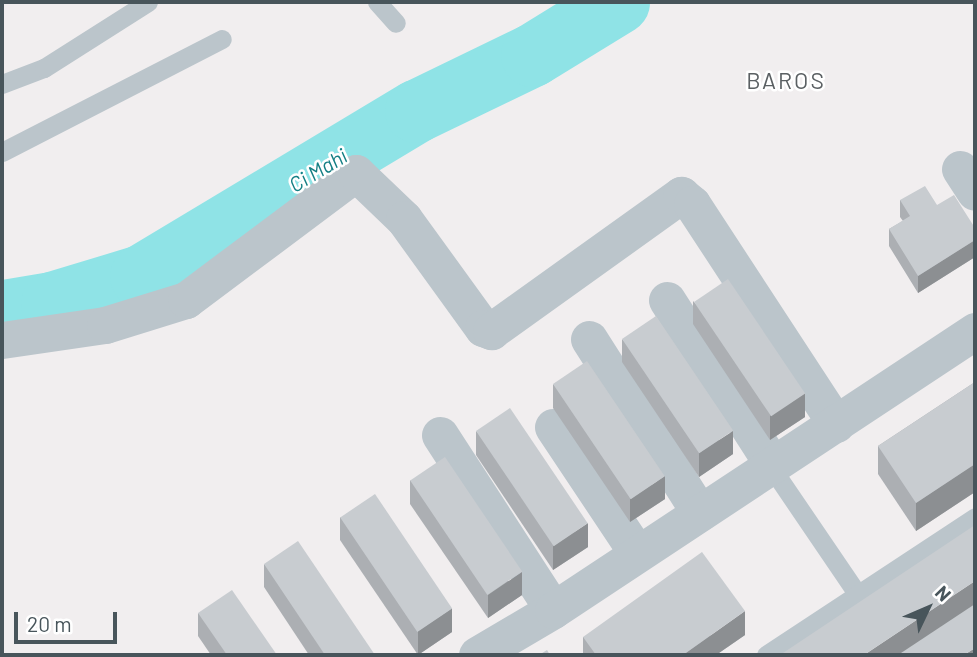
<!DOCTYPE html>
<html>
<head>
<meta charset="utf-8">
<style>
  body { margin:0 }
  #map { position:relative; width:977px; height:657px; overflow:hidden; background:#f1eeef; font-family:Barlow,sans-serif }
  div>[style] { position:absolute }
  .river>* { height:63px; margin:-31.5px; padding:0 31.5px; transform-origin:31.5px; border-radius:31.5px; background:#8fe3e6 }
  .service>* { height:19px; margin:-9.5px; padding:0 9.5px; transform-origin:9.5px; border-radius:9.5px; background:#bbc5cb }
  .minor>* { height:37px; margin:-18.5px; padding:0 18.5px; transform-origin:18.5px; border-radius:18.5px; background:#bbc5cb }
  .wall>* { inset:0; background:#acafb3 }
  .shaded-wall>* { inset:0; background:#8c8f92 }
  .building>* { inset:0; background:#c8ccd0; transform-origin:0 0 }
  span { translate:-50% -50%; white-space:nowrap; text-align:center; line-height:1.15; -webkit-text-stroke:5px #fff; paint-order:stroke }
  .water-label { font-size:21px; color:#147f84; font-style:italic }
  .quarter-label { font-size:23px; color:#5b6063; letter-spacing:2px }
  .frame { position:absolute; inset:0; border:4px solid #48555b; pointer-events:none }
  .north { position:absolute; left:893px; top:573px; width:70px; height:70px; -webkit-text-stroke:5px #fff; paint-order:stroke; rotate:46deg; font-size:19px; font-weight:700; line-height:28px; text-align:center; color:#48555b }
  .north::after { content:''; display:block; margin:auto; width:24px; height:32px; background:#48555b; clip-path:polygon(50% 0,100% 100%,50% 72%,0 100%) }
  .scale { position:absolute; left:14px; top:612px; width:103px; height:32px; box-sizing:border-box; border:4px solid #48555b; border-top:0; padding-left:9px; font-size:21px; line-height:24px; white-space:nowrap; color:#48555b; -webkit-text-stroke:5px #fff; paint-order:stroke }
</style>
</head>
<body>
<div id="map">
  <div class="river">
    <i style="left:9px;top:310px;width:44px;rotate:-9.2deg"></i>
    <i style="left:52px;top:303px;width:93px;rotate:-16.9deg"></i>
    <i style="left:141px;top:276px;width:321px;rotate:-31deg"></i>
    <i style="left:416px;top:111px;width:129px;rotate:-25.8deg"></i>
    <i style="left:532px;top:55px;width:101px;rotate:-31.6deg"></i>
  </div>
  <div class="service">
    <i style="left:377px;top:2px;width:28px;rotate:48deg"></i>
    <i style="left:2px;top:84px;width:45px;rotate:-20.9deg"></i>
    <i style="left:44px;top:68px;width:123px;rotate:-32.4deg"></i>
    <i style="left:2px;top:152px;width:247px;rotate:-27.2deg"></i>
    <i style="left:771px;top:467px;width:155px;rotate:55.8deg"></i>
    <i style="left:766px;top:655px;width:250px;rotate:-33.4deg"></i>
  </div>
  <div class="minor">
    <i style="left:960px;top:169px;width:27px;rotate:57deg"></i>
    <i style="left:667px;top:300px;width:196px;rotate:57.3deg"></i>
    <i style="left:589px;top:339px;width:206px;rotate:57.5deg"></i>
    <i style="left:2px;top:340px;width:104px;rotate:-8.3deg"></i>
    <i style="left:105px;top:325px;width:85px;rotate:-17.2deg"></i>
    <i style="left:186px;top:300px;width:212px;rotate:-36.8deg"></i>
    <i style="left:356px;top:173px;width:66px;rotate:43.8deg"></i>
    <i style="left:404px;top:219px;width:135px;rotate:54.1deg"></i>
    <i style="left:483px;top:328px;width:9px;rotate:21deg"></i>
    <i style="left:491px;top:331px;width:234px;rotate:-35.6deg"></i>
    <i style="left:681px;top:195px;width:14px;rotate:39deg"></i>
    <i style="left:692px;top:204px;width:263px;rotate:56.8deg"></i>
    <i style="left:553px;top:427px;width:151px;rotate:56.3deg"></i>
    <i style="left:440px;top:435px;width:208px;rotate:57.1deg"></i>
    <i style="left:477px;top:655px;width:88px;rotate:-30.6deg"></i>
    <i style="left:553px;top:610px;width:506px;rotate:-33.47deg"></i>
  </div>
  <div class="wall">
    <i style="clip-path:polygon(900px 200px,937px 205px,975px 228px,975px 257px,918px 293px,889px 246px,889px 229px,903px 221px,900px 217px)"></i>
    <i style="clip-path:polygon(693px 301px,805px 417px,770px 440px,693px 324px)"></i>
    <i style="clip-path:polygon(622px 339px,733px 454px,699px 477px,622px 362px)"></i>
    <i style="clip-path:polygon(975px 382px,975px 492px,916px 531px,878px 474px,878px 446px)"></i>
    <i style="clip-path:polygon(553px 384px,665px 499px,630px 522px,553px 408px)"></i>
    <i style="clip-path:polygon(476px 431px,588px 547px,553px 570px,476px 455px)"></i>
    <i style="clip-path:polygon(410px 480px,522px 595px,488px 618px,410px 504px)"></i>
    <i style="clip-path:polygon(340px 517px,452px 632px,418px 655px,340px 540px)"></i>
    <i style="clip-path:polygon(264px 564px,375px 655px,309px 655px,264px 587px)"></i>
    <i style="clip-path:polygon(198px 613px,277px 655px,211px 655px,198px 636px)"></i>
    <i style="clip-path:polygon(745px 635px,716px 655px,583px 655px,583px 637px)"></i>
  </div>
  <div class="shaded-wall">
    <i style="clip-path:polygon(975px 240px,975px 257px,918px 293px,918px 276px)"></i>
    <i style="clip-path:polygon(805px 393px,805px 417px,770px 440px,770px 416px)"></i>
    <i style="clip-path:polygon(733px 431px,733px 454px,699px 477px,699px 453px)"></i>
    <i style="clip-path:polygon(975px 464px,975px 492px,916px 531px,916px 503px)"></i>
    <i style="clip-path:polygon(665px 476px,665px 499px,630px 522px,630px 499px)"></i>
    <i style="clip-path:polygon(588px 523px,588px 547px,553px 570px,553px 546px)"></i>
    <i style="clip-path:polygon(522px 572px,522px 595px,488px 618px,488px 595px)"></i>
    <i style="clip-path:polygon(975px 581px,975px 609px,906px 655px,864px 655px)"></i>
    <i style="clip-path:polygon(452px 608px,452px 632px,418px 655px,418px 631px)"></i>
    <i style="clip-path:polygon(745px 611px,745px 635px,716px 655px,683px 655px)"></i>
    <i style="clip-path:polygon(975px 648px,975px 655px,964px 655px)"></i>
  </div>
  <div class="building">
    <i style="clip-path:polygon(925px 186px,937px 205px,954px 195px,975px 228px,975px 240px,918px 276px,889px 229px,910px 216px,900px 200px)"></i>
    <i style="left:728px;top:279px;width:138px;height:41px;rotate:56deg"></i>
    <i style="left:656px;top:316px;width:138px;height:41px;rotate:56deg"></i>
    <i style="left:587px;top:361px;width:139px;height:41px;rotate:56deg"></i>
    <i style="clip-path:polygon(975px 382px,975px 464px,916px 503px,878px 446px)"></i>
    <i style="left:510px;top:408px;width:139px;height:41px;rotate:56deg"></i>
    <i style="left:445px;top:457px;width:138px;height:42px;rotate:56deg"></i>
    <i style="left:375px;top:494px;width:138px;height:42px;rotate:56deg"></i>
    <i style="clip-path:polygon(975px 525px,975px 581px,864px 655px,780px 655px)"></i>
    <i style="clip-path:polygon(298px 541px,375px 655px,325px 655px,264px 564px)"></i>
    <i style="clip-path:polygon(702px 552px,745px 611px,683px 655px,596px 655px,583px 637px)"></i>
    <i style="clip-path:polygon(232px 590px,277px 655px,227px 655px,198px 613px)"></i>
    <i style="clip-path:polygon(975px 604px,975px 648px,964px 655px,898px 655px)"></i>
    <i style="clip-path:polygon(547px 650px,550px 655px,539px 655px)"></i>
  </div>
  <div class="water-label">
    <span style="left:318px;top:170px;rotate:-31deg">Ci Mahi</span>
  </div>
  <div class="quarter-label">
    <span style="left:786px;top:80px">BAROS</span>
  </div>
  <div class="frame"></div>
  <div class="north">N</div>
  <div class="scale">20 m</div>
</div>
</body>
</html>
